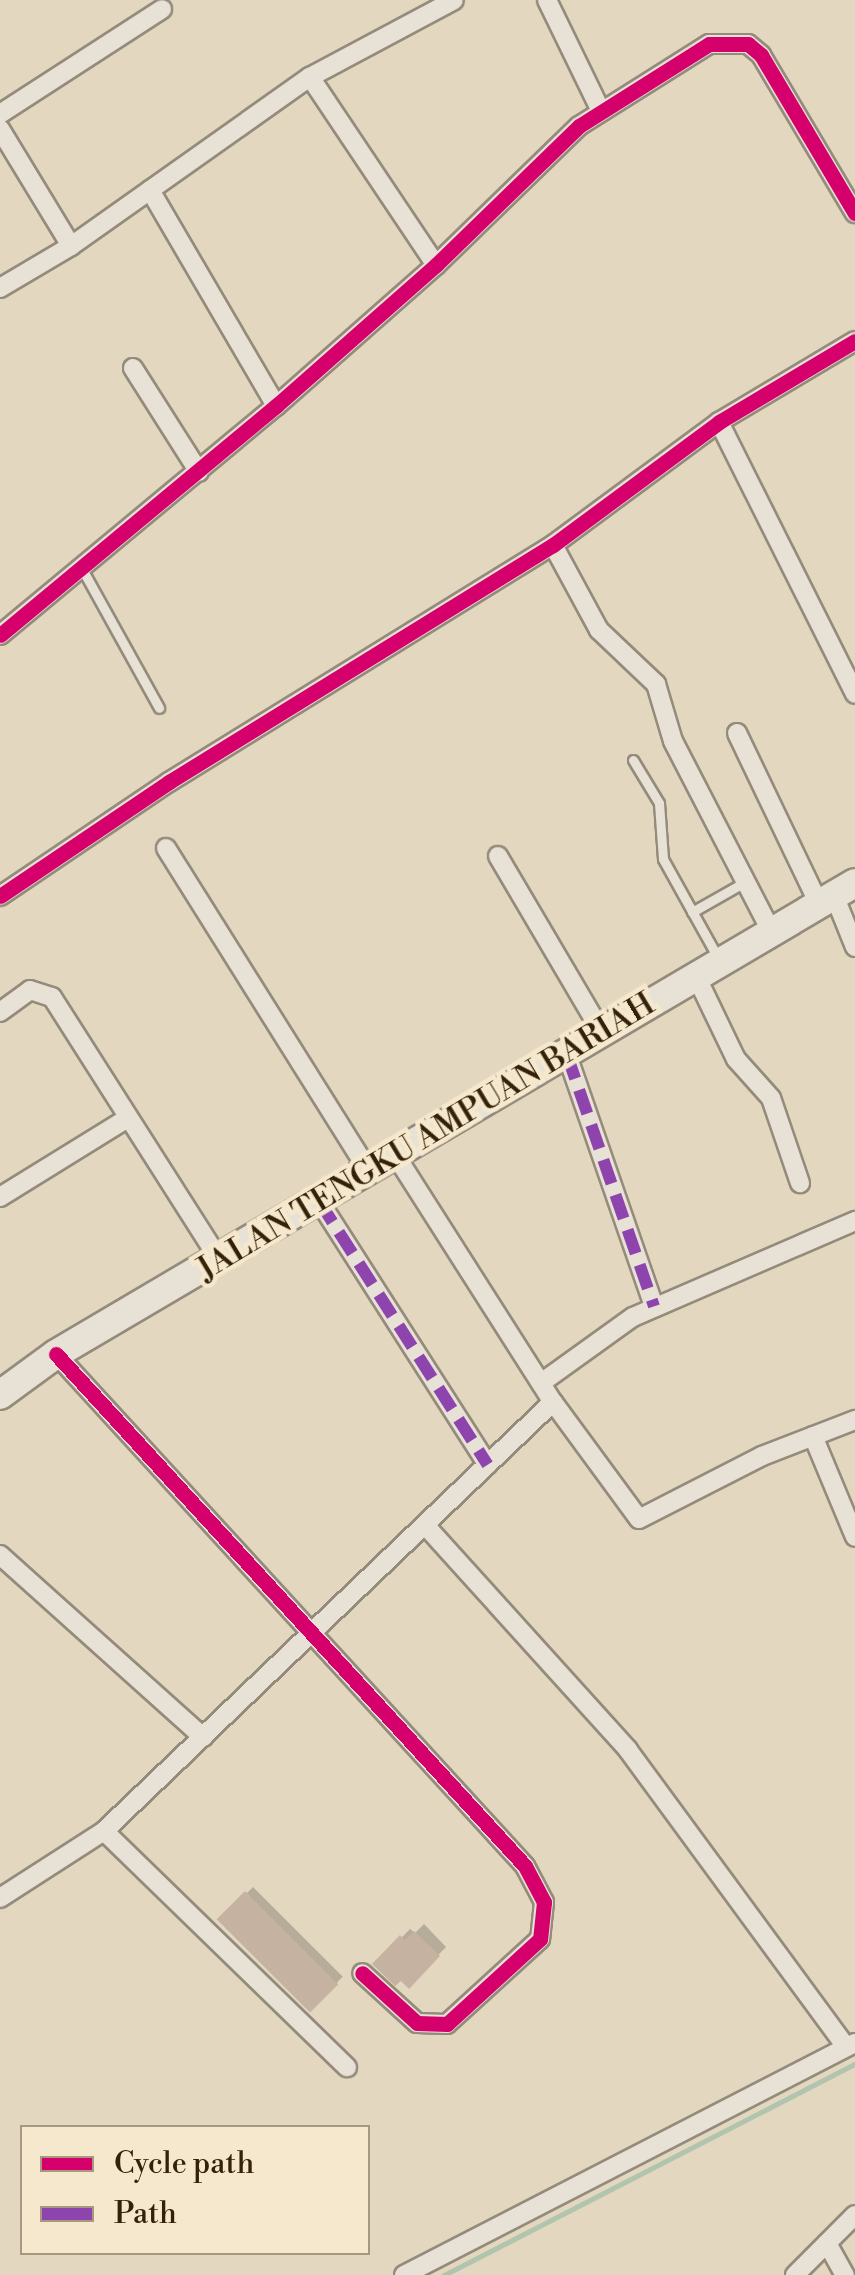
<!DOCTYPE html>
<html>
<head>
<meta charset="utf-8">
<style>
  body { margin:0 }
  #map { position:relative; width:855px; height:2275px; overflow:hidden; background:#e3d7c0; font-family:"Libre Bodoni",serif }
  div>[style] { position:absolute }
  .shadow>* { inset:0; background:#0003; transform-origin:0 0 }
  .stream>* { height:5px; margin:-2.5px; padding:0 2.5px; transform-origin:2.5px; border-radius:2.5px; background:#b1c4ae }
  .building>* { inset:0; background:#c5b2a0; transform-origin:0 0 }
  .roads { filter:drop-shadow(2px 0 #948b7b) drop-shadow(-2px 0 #948b7b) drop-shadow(0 2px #948b7b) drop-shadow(0 -2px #948b7b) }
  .lane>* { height:9px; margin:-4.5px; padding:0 4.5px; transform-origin:4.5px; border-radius:4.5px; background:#e8e2d6 }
  .street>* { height:18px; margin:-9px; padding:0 9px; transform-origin:9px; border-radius:9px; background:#e8e2d6 }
  .secondary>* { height:28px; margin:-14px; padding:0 14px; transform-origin:14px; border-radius:14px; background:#e8e2d6 }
  .quiet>* { height:12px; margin-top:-6px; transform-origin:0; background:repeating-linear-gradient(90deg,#8e44ad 0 25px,transparent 0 37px) }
  .cycleway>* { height:15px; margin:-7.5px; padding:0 7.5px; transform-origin:7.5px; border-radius:7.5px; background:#d6006c }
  span { translate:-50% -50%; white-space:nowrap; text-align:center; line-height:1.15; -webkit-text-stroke:9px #f6e8cd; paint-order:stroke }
  .street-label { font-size:32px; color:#33210a }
  .legend { position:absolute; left:20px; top:2125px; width:350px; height:130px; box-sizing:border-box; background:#f6e8cd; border:2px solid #a8987f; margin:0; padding:12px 18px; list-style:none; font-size:30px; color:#33210a }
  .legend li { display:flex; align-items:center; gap:20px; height:50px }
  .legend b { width:50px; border:2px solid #a8987f }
</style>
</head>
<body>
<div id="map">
  <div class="shadow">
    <i style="left:253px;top:1887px;width:127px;height:46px;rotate:45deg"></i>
    <i style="clip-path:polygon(424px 1924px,446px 1947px,409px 1985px,376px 1964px,410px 1929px,415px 1933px)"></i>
  </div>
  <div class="stream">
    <i style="left:444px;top:2275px;width:462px;rotate:-27.2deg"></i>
  </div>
  <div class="building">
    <i style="left:245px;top:1891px;width:132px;height:40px;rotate:45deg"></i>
    <i style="clip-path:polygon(414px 1931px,440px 1956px,409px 1989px,401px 1981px,395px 1986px,372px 1964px,400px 1935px,405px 1940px)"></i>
  </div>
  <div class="roads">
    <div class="lane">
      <i style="left:81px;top:567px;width:161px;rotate:61deg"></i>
      <i style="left:633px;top:760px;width:50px;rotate:58.8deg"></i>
      <i style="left:659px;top:803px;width:56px;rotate:85.9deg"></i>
      <i style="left:663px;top:859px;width:113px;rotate:60.9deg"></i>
      <i style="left:692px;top:912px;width:59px;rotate:-29.6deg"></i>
    </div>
    <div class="street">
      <i style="left:547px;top:0;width:121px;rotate:64.1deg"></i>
      <i style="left:310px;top:77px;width:226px;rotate:56.2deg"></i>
      <i style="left:0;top:114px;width:193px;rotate:-32.9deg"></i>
      <i style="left:0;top:129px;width:137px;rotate:58.7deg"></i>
      <i style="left:150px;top:190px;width:250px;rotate:59.7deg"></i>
      <i style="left:0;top:288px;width:82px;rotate:-30.6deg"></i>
      <i style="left:71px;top:246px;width:293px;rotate:-35.3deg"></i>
      <i style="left:310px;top:77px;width:163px;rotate:-28.1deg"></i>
      <i style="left:133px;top:368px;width:123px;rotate:57.6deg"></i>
      <i style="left:719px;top:422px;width:304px;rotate:63.4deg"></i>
      <i style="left:553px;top:545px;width:97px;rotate:61.6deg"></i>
      <i style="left:599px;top:630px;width:79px;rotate:43.5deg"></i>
      <i style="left:656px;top:684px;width:59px;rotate:73.4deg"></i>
      <i style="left:673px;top:741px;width:214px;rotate:62.7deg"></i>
      <i style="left:0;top:635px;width:359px;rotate:-39.7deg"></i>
      <i style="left:276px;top:406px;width:213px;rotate:-41.4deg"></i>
      <i style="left:436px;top:265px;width:199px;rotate:-44.2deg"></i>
      <i style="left:579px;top:126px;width:154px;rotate:-32.2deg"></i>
      <i style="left:709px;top:44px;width:39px"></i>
      <i style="left:748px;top:44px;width:17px;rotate:40deg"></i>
      <i style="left:761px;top:55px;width:184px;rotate:59.3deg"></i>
      <i style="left:737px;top:733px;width:190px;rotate:64.4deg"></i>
      <i style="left:166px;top:848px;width:381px;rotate:57.9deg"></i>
      <i style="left:498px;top:856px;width:207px;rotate:59.5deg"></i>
      <i style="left:834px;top:895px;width:56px;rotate:68deg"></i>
      <i style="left:0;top:896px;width:204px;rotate:-34deg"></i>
      <i style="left:169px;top:782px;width:451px;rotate:-31.7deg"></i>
      <i style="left:553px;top:545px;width:207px;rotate:-36.5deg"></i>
      <i style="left:719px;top:422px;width:158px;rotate:-30.8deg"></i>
      <i style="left:697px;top:978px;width:90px;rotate:64.3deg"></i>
      <i style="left:736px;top:1059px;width:52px;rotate:48.1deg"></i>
      <i style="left:771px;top:1098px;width:90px;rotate:71.2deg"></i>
      <i style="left:0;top:1012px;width:37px;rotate:-36deg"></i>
      <i style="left:30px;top:990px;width:23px;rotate:18deg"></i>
      <i style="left:52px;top:997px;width:311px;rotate:57.5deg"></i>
      <i style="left:567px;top:1055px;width:266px;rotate:70.9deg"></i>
      <i style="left:396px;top:1156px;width:292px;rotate:57.5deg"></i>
      <i style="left:553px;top:1402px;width:145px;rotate:53.7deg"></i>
      <i style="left:639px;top:1519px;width:138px;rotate:-27.1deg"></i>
      <i style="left:762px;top:1456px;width:100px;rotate:-21.2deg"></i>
      <i style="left:0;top:1197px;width:150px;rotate:-31.7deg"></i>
      <i style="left:319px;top:1201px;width:313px;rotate:57.4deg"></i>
      <i style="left:56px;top:1354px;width:694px;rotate:47.51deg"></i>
      <i style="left:525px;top:1866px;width:41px;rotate:62.2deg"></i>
      <i style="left:544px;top:1902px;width:37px;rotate:96deg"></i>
      <i style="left:540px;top:1939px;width:126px;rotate:137.6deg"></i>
      <i style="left:447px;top:2024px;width:30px;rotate:-178deg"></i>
      <i style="left:417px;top:2023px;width:74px;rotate:-137.7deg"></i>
      <i style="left:541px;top:1383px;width:113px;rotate:-35.7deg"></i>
      <i style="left:633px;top:1317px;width:242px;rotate:-23.4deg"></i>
      <i style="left:813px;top:1436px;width:109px;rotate:67.4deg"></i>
      <i style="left:425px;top:1525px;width:303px;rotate:47.9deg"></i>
      <i style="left:628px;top:1750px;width:368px;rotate:53.7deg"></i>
      <i style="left:0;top:1555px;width:273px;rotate:41.9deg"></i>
      <i style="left:104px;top:1831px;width:339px;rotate:44.2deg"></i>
      <i style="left:0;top:1898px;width:124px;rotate:-32.8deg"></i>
      <i style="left:104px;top:1831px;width:621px;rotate:-43.7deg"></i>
      <i style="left:827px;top:2243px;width:37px;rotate:61deg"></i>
      <i style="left:404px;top:2275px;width:507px;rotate:-27.22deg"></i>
      <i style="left:795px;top:2275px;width:85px;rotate:-45deg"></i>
    </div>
    <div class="secondary">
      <i style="left:0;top:1395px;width:69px;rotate:-36.2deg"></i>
      <i style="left:56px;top:1354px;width:927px;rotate:-30.52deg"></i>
    </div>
  </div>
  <div class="quiet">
    <i style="left:567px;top:1055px;width:266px;rotate:70.9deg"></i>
    <i style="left:319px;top:1201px;width:313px;rotate:57.4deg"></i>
  </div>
  <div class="cycleway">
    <i style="left:0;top:635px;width:359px;rotate:-39.7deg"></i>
    <i style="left:276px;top:406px;width:213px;rotate:-41.4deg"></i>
    <i style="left:436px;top:265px;width:199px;rotate:-44.2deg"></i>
    <i style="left:579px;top:126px;width:154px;rotate:-32.2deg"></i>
    <i style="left:709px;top:44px;width:39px"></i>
    <i style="left:748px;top:44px;width:17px;rotate:40deg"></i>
    <i style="left:761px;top:55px;width:184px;rotate:59.3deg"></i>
    <i style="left:0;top:896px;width:204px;rotate:-34deg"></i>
    <i style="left:169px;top:782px;width:451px;rotate:-31.7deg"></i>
    <i style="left:553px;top:545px;width:207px;rotate:-36.5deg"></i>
    <i style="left:719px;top:422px;width:158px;rotate:-30.8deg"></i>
    <i style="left:56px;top:1354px;width:694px;rotate:47.51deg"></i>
    <i style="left:525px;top:1866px;width:41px;rotate:62.2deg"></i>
    <i style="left:544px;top:1902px;width:37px;rotate:96deg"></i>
    <i style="left:540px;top:1939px;width:126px;rotate:137.6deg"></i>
    <i style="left:447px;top:2024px;width:30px;rotate:-178deg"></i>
    <i style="left:417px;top:2023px;width:74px;rotate:-137.7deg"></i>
  </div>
  <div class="street-label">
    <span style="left:426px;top:1137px;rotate:-31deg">JALAN TENGKU AMPUAN BARIAH</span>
  </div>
  <ul class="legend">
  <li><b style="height:12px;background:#d6006c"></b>Cycle path</li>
  <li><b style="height:12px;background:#8e44ad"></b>Path</li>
  </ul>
</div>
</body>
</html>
